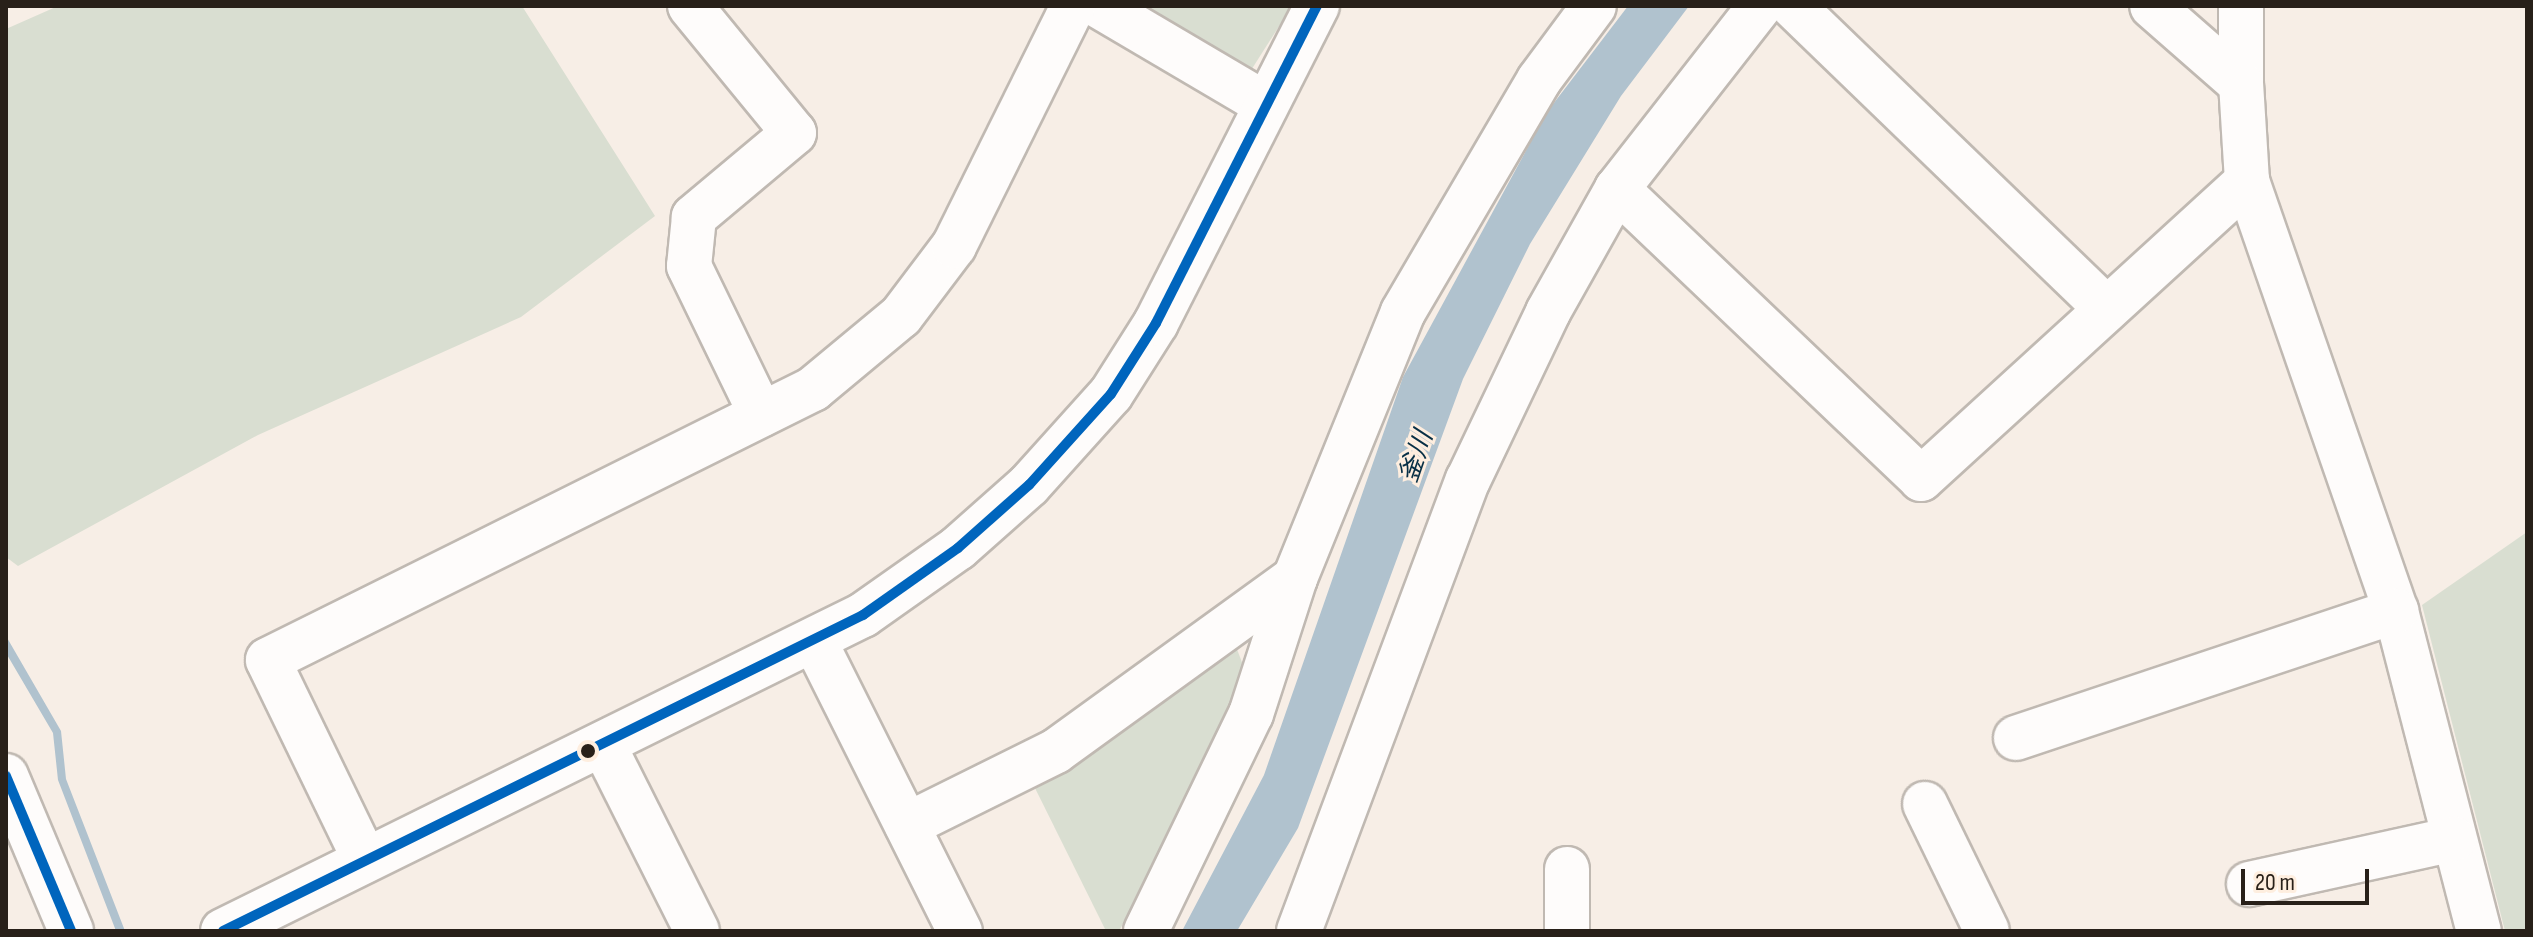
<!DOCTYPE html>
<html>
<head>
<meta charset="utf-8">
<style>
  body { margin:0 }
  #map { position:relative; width:2533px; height:937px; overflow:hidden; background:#f7eee6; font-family:"Sofia Sans Condensed","Noto Sans JP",sans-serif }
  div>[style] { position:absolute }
  .green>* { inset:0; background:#d9ded1 }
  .water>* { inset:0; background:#b0c2ce }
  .roads { filter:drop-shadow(2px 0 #c0b9b2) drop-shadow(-2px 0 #c0b9b2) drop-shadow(0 2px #c0b9b2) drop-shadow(0 -2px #c0b9b2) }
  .minor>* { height:44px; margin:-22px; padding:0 22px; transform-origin:22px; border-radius:22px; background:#fefcfb }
  .bus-1>* { height:10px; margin:-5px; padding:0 5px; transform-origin:5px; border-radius:5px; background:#0065bd }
  .dots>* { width:22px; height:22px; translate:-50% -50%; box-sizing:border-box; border:4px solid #feeedf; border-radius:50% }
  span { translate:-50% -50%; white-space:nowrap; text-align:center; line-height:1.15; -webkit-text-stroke:6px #feeedf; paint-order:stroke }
  .water-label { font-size:26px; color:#072f45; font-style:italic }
  .frame { position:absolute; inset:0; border:8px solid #282019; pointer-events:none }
  .scale { position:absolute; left:2241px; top:869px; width:128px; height:36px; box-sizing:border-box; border:4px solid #282019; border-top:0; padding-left:10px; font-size:24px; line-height:28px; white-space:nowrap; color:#282019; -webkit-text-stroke:6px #feeedf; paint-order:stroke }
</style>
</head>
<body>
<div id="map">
  <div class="green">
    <i style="clip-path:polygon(58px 6px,522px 6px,655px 216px,521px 317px,258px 435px,18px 566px,6px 557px,6px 29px)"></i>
    <i style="clip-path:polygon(1141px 6px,1292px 6px,1248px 75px)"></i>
    <i style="clip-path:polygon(2527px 532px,2527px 931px,2505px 931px,2422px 605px)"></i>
    <i style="clip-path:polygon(1233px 639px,1245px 670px,1168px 844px,1119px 931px,1106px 931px,1031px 780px)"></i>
  </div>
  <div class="water">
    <i style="clip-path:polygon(1628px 6px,1689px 6px,1621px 96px,1530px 244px,1463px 379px,1298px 828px,1237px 931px,1182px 931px,1264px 775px,1403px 377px,1547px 112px)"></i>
    <i style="clip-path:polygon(6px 636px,61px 731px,66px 779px,125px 931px,116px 931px,58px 780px,53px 733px,6px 653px)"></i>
  </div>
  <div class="roads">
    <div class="minor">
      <i style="left:690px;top:6px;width:164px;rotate:50.7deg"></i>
      <i style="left:794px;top:133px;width:131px;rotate:140deg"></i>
      <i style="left:694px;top:217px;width:49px;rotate:95.8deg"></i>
      <i style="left:689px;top:266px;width:165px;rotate:64.1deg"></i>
      <i style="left:1099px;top:6px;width:191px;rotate:30.5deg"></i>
      <i style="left:1793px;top:6px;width:436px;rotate:44deg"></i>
      <i style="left:2241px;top:6px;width:78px;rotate:90deg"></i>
      <i style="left:2247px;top:181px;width:455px;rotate:70.9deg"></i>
      <i style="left:2396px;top:611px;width:331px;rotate:75.5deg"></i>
      <i style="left:1617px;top:189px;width:420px;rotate:43.6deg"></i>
      <i style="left:1921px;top:479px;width:442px;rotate:-42.4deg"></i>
      <i style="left:2247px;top:181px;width:97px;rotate:-93.5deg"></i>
      <i style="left:2241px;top:84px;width:118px;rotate:-138.8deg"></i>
      <i style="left:814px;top:640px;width:326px;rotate:63.4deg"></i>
      <i style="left:2016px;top:738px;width:401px;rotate:-18.5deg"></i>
      <i style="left:603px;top:744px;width:209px;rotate:63.3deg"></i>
      <i style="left:6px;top:776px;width:168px;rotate:67.2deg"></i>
      <i style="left:1925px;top:804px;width:141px;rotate:64deg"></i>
      <i style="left:907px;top:825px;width:166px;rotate:-26.4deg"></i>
      <i style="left:1056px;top:751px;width:295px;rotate:-35.9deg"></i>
      <i style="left:365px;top:860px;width:222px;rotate:-115.9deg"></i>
      <i style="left:268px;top:660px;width:609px;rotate:-26.44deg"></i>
      <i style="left:813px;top:389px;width:114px;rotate:-39.7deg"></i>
      <i style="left:901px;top:316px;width:88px;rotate:-52.9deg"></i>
      <i style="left:954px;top:246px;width:268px;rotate:-63.6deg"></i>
      <i style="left:1567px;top:869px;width:62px;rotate:90deg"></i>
      <i style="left:2249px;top:884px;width:210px;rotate:-12.4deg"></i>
      <i style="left:223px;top:931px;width:714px;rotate:-26.28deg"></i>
      <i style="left:863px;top:615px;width:116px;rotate:-35.2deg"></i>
      <i style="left:958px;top:548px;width:95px;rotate:-41.6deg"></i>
      <i style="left:1029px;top:485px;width:122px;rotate:-48deg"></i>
      <i style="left:1111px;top:394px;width:84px;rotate:-57.6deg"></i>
      <i style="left:1156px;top:323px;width:356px;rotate:-63.1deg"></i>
      <i style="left:1146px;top:931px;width:241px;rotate:-64.2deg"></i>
      <i style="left:1251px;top:714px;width:143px;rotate:-72.1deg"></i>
      <i style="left:1295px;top:578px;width:287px;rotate:-67.9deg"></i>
      <i style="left:1403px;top:312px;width:269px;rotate:-59.6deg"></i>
      <i style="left:1539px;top:80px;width:92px;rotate:-53.4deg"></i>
      <i style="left:1299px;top:931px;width:482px;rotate:-69.5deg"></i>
      <i style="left:1468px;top:480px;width:186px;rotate:-64.5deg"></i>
      <i style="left:1548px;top:312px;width:141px;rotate:-60.7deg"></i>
      <i style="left:1617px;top:189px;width:232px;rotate:-52deg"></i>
    </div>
  </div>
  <div class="bus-1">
    <i style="left:6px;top:776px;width:168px;rotate:67.2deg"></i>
    <i style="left:223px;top:931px;width:714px;rotate:-26.28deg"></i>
    <i style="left:863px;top:615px;width:116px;rotate:-35.2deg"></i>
    <i style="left:958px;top:548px;width:95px;rotate:-41.6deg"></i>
    <i style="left:1029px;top:485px;width:122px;rotate:-48deg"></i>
    <i style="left:1111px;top:394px;width:84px;rotate:-57.6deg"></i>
    <i style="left:1156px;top:323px;width:356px;rotate:-63.1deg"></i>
  </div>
  <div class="dots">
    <i style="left:588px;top:751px;background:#282019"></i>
  </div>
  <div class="water-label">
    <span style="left:1417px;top:457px;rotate:-71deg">釜川</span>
  </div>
  <div class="frame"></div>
  <div class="scale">20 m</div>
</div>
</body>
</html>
